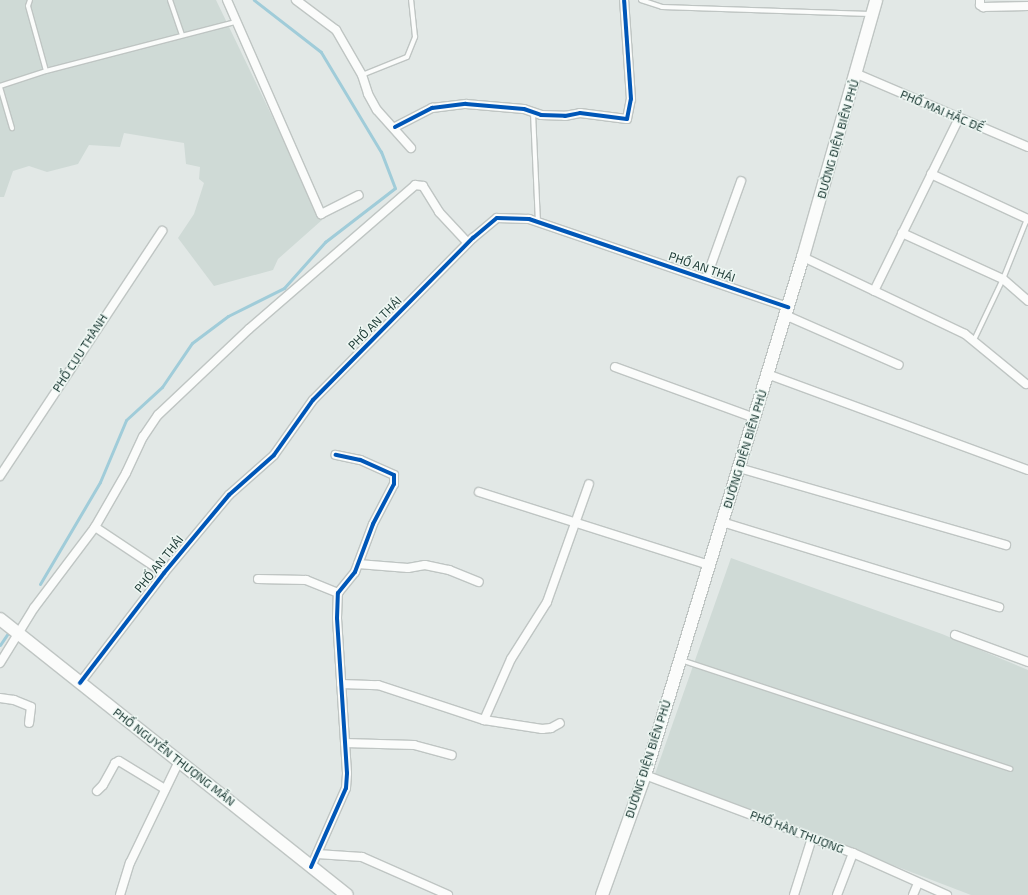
<!DOCTYPE html>
<html>
<head>
<meta charset="utf-8">
<style>
  body { margin:0 }
  #map { position:relative; width:1028px; height:895px; overflow:hidden; background:#e2e8e6; font-family:"Exo 2",sans-serif }
  div>[style] { position:absolute }
  .built>* { inset:0; background:#cfdad6 }
  .stream>* { height:3px; margin:-1.5px; padding:0 1.5px; transform-origin:1.5px; border-radius:1.5px; background:#a0ccd9 }
  .roads { filter:drop-shadow(1px 0 #bfc5c3) drop-shadow(-1px 0 #bfc5c3) drop-shadow(0 1px #bfc5c3) drop-shadow(0 -1px #bfc5c3) }
  .lane>* { height:4px; margin:-2px; padding:0 2px; transform-origin:2px; border-radius:2px; background:#fbfcfb }
  .street>* { height:8px; margin:-4px; padding:0 4px; transform-origin:4px; border-radius:4px; background:#fbfcfb }
  .secondary>* { height:12px; margin:-6px; padding:0 6px; transform-origin:6px; border-radius:6px; background:#fbfcfb }
  .cycleway>* { height:4px; margin:-2px; padding:0 2px; transform-origin:2px; border-radius:2px; background:#0057b8 }
  span { translate:-50% -50%; white-space:nowrap; text-align:center; line-height:1.15; -webkit-text-stroke:3px #eff8f4; paint-order:stroke }
  .street-label { font-size:12px; color:#1f3c37 }
</style>
</head>
<body>
<div id="map">
  <div class="built">
    <i style="clip-path:polygon(0 0,216px 0,322px 220px,278px 259px,273px 270px,214px 286px,178px 238px,194px 214px,204px 183px,199px 179px,200px 167px,186px 164px,184px 143px,124px 133px,120px 147px,89px 145px,78px 164px,47px 172px,29px 166px,13px 171px,4px 197px,0 197px)"></i>
    <i style="clip-path:polygon(731px 558px,942px 634px,1028px 670px,1028px 895px,971px 895px,655px 774px)"></i>
  </div>
  <div class="stream">
    <i style="left:40px;top:584px;width:118px;rotate:-59.5deg"></i>
    <i style="left:100px;top:482px;width:67px;rotate:-67.2deg"></i>
    <i style="left:126px;top:420px;width:49px;rotate:-42.5deg"></i>
    <i style="left:162px;top:387px;width:53px;rotate:-55.7deg"></i>
    <i style="left:192px;top:343px;width:45px;rotate:-36.9deg"></i>
    <i style="left:228px;top:316px;width:63px;rotate:-26.6deg"></i>
    <i style="left:284px;top:288px;width:62px;rotate:-48.3deg"></i>
    <i style="left:325px;top:242px;width:88px;rotate:-37.6deg"></i>
    <i style="left:395px;top:188px;width:39px;rotate:-111deg"></i>
    <i style="left:381px;top:152px;width:117px;rotate:-121deg"></i>
    <i style="left:321px;top:52px;width:85px;rotate:-142.2deg"></i>
    <i style="left:0;top:645px;width:14px;rotate:-56deg"></i>
  </div>
  <div class="roads">
    <div class="lane">
      <i style="left:30px;top:0;width:6px;rotate:108deg"></i>
      <i style="left:28px;top:6px;width:67px;rotate:74.5deg"></i>
      <i style="left:170px;top:0;width:37px;rotate:71deg"></i>
      <i style="left:641px;top:0;width:22px;rotate:18deg"></i>
      <i style="left:662px;top:7px;width:208px;rotate:1.9deg"></i>
      <i style="left:362px;top:75px;width:48px;rotate:-21.8deg"></i>
      <i style="left:407px;top:57px;width:22px;rotate:-68deg"></i>
      <i style="left:415px;top:37px;width:37px;rotate:-96deg"></i>
      <i style="left:0;top:86px;width:48px;rotate:-18.1deg"></i>
      <i style="left:46px;top:71px;width:196px;rotate:-14.5deg"></i>
      <i style="left:0;top:87px;width:43px;rotate:73.7deg"></i>
      <i style="left:533px;top:113px;width:109px;rotate:87.4deg"></i>
      <i style="left:974px;top:340px;width:68px;rotate:-64.6deg"></i>
      <i style="left:1003px;top:279px;width:65px;rotate:-68.2deg"></i>
      <i style="left:681px;top:660px;width:347px;rotate:18.3deg"></i>
    </div>
    <div class="street">
      <i style="left:227px;top:0;width:234px;rotate:66.3deg"></i>
      <i style="left:321px;top:214px;width:42px;rotate:-26.6deg"></i>
      <i style="left:296px;top:0;width:50px;rotate:36.9deg"></i>
      <i style="left:336px;top:30px;width:52px;rotate:60deg"></i>
      <i style="left:362px;top:75px;width:20px;rotate:72deg"></i>
      <i style="left:368px;top:94px;width:18px;rotate:61deg"></i>
      <i style="left:377px;top:110px;width:51px;rotate:48.2deg"></i>
      <i style="left:980px;top:0;width:5px;rotate:90deg"></i>
      <i style="left:980px;top:5px;width:4px;rotate:34deg"></i>
      <i style="left:983px;top:7px;width:45px;rotate:-1.3deg"></i>
      <i style="left:857px;top:74px;width:186px;rotate:23.1deg"></i>
      <i style="left:395px;top:127px;width:42px;rotate:-27.2deg"></i>
      <i style="left:432px;top:108px;width:34px;rotate:-7deg"></i>
      <i style="left:466px;top:104px;width:58px;rotate:4.9deg"></i>
      <i style="left:524px;top:109px;width:18px;rotate:19deg"></i>
      <i style="left:541px;top:115px;width:24px;rotate:2deg"></i>
      <i style="left:565px;top:116px;width:15px;rotate:-11deg"></i>
      <i style="left:580px;top:113px;width:47px;rotate:7.3deg"></i>
      <i style="left:627px;top:119px;width:20px;rotate:-79deg"></i>
      <i style="left:631px;top:99px;width:99px;rotate:-94deg"></i>
      <i style="left:931px;top:174px;width:107px;rotate:24.9deg"></i>
      <i style="left:902px;top:233px;width:111px;rotate:24.5deg"></i>
      <i style="left:1003px;top:279px;width:33px;rotate:41deg"></i>
      <i style="left:803px;top:257px;width:179px;rotate:25.4deg"></i>
      <i style="left:965px;top:334px;width:79px;rotate:39.3deg"></i>
      <i style="left:706px;top:279px;width:104px;rotate:-70.3deg"></i>
      <i style="left:874px;top:291px;width:193px;rotate:-63.8deg"></i>
      <i style="left:785px;top:315px;width:124px;rotate:23.7deg"></i>
      <i style="left:615px;top:367px;width:148px;rotate:20.1deg"></i>
      <i style="left:767px;top:374px;width:278px;rotate:20.2deg"></i>
      <i style="left:739px;top:468px;width:278px;rotate:16.1deg"></i>
      <i style="left:0;top:476px;width:294px;rotate:-56.5deg"></i>
      <i style="left:479px;top:492px;width:241px;rotate:17.6deg"></i>
      <i style="left:722px;top:522px;width:290px;rotate:17.1deg"></i>
      <i style="left:95px;top:527px;width:83px;rotate:33.7deg"></i>
      <i style="left:358px;top:564px;width:50px;rotate:4.6deg"></i>
      <i style="left:408px;top:568px;width:17px;rotate:-10deg"></i>
      <i style="left:425px;top:565px;width:25px;rotate:12deg"></i>
      <i style="left:449px;top:570px;width:32px;rotate:22deg"></i>
      <i style="left:258px;top:579px;width:48px;rotate:1.2deg"></i>
      <i style="left:306px;top:580px;width:35px;rotate:22deg"></i>
      <i style="left:955px;top:635px;width:78px;rotate:20.3deg"></i>
      <i style="left:0;top:663px;width:65px;rotate:-58.3deg"></i>
      <i style="left:34px;top:608px;width:101px;rotate:-53deg"></i>
      <i style="left:95px;top:527px;width:62px;rotate:-60.1deg"></i>
      <i style="left:126px;top:473px;width:40px;rotate:-65deg"></i>
      <i style="left:143px;top:437px;width:27px;rotate:-56deg"></i>
      <i style="left:158px;top:415px;width:125px;rotate:-43.4deg"></i>
      <i style="left:249px;top:329px;width:220px;rotate:-40.9deg"></i>
      <i style="left:415px;top:185px;width:8px;rotate:7deg"></i>
      <i style="left:423px;top:186px;width:31px;rotate:58deg"></i>
      <i style="left:439px;top:212px;width:42px;rotate:46.9deg"></i>
      <i style="left:80px;top:683px;width:138px;rotate:-52.6deg"></i>
      <i style="left:164px;top:573px;width:102px;rotate:-50.2deg"></i>
      <i style="left:229px;top:495px;width:60px;rotate:-41.6deg"></i>
      <i style="left:274px;top:455px;width:67px;rotate:-54.7deg"></i>
      <i style="left:313px;top:400px;width:228px;rotate:-45.4deg"></i>
      <i style="left:473px;top:238px;width:31px;rotate:-40deg"></i>
      <i style="left:497px;top:218px;width:32px;rotate:2deg"></i>
      <i style="left:529px;top:219px;width:274px;rotate:18.8deg"></i>
      <i style="left:341px;top:684px;width:37px;rotate:2deg"></i>
      <i style="left:378px;top:685px;width:112px;rotate:18.3deg"></i>
      <i style="left:484px;top:720px;width:59px;rotate:8.8deg"></i>
      <i style="left:542px;top:729px;width:9px;rotate:-6deg"></i>
      <i style="left:551px;top:728px;width:10px;rotate:-29deg"></i>
      <i style="left:0;top:698px;width:14px;rotate:8deg"></i>
      <i style="left:14px;top:700px;width:18px;rotate:22deg"></i>
      <i style="left:31px;top:707px;width:16px;rotate:97deg"></i>
      <i style="left:484px;top:720px;width:67px;rotate:-66.1deg"></i>
      <i style="left:511px;top:659px;width:67px;rotate:-57.7deg"></i>
      <i style="left:547px;top:602px;width:125px;rotate:-70.4deg"></i>
      <i style="left:345px;top:743px;width:69px;rotate:1.7deg"></i>
      <i style="left:414px;top:745px;width:39px;rotate:15deg"></i>
      <i style="left:645px;top:775px;width:222px;rotate:20.6deg"></i>
      <i style="left:853px;top:853px;width:103px;rotate:24.1deg"></i>
      <i style="left:97px;top:791px;width:8px;rotate:-45deg"></i>
      <i style="left:103px;top:785px;width:25px;rotate:-61deg"></i>
      <i style="left:115px;top:763px;width:4px;rotate:-27deg"></i>
      <i style="left:119px;top:761px;width:54px;rotate:31.3deg"></i>
      <i style="left:317px;top:854px;width:45px;rotate:3.8deg"></i>
      <i style="left:362px;top:857px;width:94px;rotate:23.8deg"></i>
      <i style="left:311px;top:867px;width:86px;rotate:-66.1deg"></i>
      <i style="left:346px;top:788px;width:15px;rotate:-86deg"></i>
      <i style="left:347px;top:773px;width:155px;rotate:-93.7deg"></i>
      <i style="left:337px;top:618px;width:25px;rotate:-88deg"></i>
      <i style="left:338px;top:593px;width:27px;rotate:-51deg"></i>
      <i style="left:355px;top:572px;width:51px;rotate:-69.4deg"></i>
      <i style="left:373px;top:524px;width:45px;rotate:-62.3deg"></i>
      <i style="left:394px;top:484px;width:9px;rotate:-90deg"></i>
      <i style="left:394px;top:475px;width:37px;rotate:-156deg"></i>
      <i style="left:360px;top:460px;width:25px;rotate:-168deg"></i>
      <i style="left:120px;top:895px;width:34px;rotate:-73deg"></i>
      <i style="left:130px;top:863px;width:113px;rotate:-64.3deg"></i>
      <i style="left:794px;top:895px;width:60px;rotate:-72.5deg"></i>
      <i style="left:837px;top:895px;width:45px;rotate:-69.1deg"></i>
      <i style="left:913px;top:895px;width:13px;rotate:-67deg"></i>
    </div>
    <div class="secondary">
      <i style="left:0;top:619px;width:443px;rotate:38.5deg"></i>
      <i style="left:602px;top:895px;width:127px;rotate:-70.3deg"></i>
      <i style="left:645px;top:775px;width:542px;rotate:-73.04deg"></i>
      <i style="left:803px;top:257px;width:267px;rotate:-74.1deg"></i>
    </div>
  </div>
  <div class="cycleway">
    <i style="left:395px;top:127px;width:42px;rotate:-27.2deg"></i>
    <i style="left:432px;top:108px;width:34px;rotate:-7deg"></i>
    <i style="left:466px;top:104px;width:58px;rotate:4.9deg"></i>
    <i style="left:524px;top:109px;width:18px;rotate:19deg"></i>
    <i style="left:541px;top:115px;width:24px;rotate:2deg"></i>
    <i style="left:565px;top:116px;width:15px;rotate:-11deg"></i>
    <i style="left:580px;top:113px;width:47px;rotate:7.3deg"></i>
    <i style="left:627px;top:119px;width:20px;rotate:-79deg"></i>
    <i style="left:631px;top:99px;width:99px;rotate:-94deg"></i>
    <i style="left:80px;top:683px;width:138px;rotate:-52.6deg"></i>
    <i style="left:164px;top:573px;width:102px;rotate:-50.2deg"></i>
    <i style="left:229px;top:495px;width:60px;rotate:-41.6deg"></i>
    <i style="left:274px;top:455px;width:67px;rotate:-54.7deg"></i>
    <i style="left:313px;top:400px;width:228px;rotate:-45.4deg"></i>
    <i style="left:473px;top:238px;width:31px;rotate:-40deg"></i>
    <i style="left:497px;top:218px;width:32px;rotate:2deg"></i>
    <i style="left:529px;top:219px;width:274px;rotate:18.8deg"></i>
    <i style="left:311px;top:867px;width:86px;rotate:-66.1deg"></i>
    <i style="left:346px;top:788px;width:15px;rotate:-86deg"></i>
    <i style="left:347px;top:773px;width:155px;rotate:-93.7deg"></i>
    <i style="left:337px;top:618px;width:25px;rotate:-88deg"></i>
    <i style="left:338px;top:593px;width:27px;rotate:-51deg"></i>
    <i style="left:355px;top:572px;width:51px;rotate:-69.4deg"></i>
    <i style="left:373px;top:524px;width:45px;rotate:-62.3deg"></i>
    <i style="left:394px;top:484px;width:9px;rotate:-90deg"></i>
    <i style="left:394px;top:475px;width:37px;rotate:-156deg"></i>
    <i style="left:360px;top:460px;width:25px;rotate:-168deg"></i>
  </div>
  <div class="street-label">
    <span style="left:942px;top:111px;rotate:23deg">PHỐ MAI HẮC ĐẾ</span>
    <span style="left:838px;top:139px;rotate:-74deg">ĐƯỜNG ĐIỆN BIÊN PHỦ</span>
    <span style="left:702px;top:267px;rotate:19deg">PHỐ AN THÁI</span>
    <span style="left:375px;top:323px;rotate:-45deg">PHỐ AN THÁI</span>
    <span style="left:80px;top:353px;rotate:-57deg">PHỐ CỰU THÀNH</span>
    <span style="left:745px;top:449px;rotate:-73deg">ĐƯỜNG ĐIỆN BIÊN PHỦ</span>
    <span style="left:159px;top:564px;rotate:-51deg">PHỐ AN THÁI</span>
    <span style="left:174px;top:757px;rotate:38deg">PHỐ NGUYỄN THƯỢNG MẪN</span>
    <span style="left:648px;top:759px;rotate:-72deg">ĐƯỜNG ĐIỆN BIÊN PHỦ</span>
    <span style="left:797px;top:832px;rotate:21deg">PHỐ HÀN THƯỢNG</span>
  </div>
</div>
</body>
</html>
